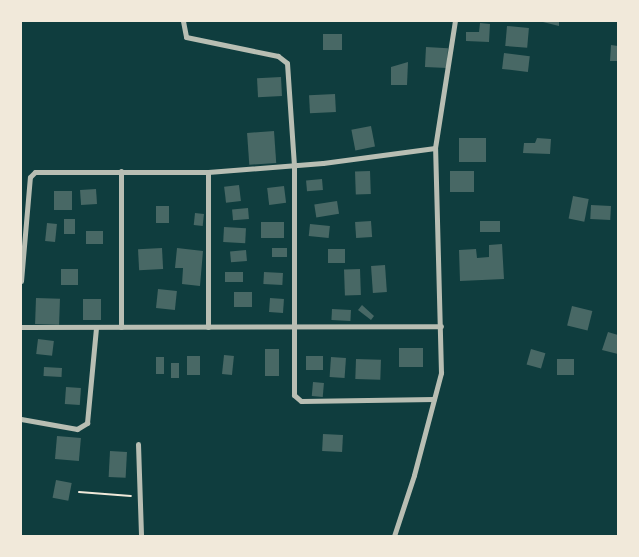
<!DOCTYPE html>
<html>
<head>
<meta charset="utf-8">
<style>
  body { margin:0 }
  #map { position:relative; width:639px; height:557px; overflow:hidden; background:#0f3d3e; font-family:Barlow,sans-serif }
  div>[style] { position:absolute }
  .building>* { inset:0; background:#486865; transform-origin:0 0 }
  .path>* { height:2px; margin:-1px; padding:0 1px; transform-origin:1px; border-radius:1px; background:#f1e9da }
  .minor>* { height:5px; margin:-2.5px; padding:0 2.5px; transform-origin:2.5px; border-radius:2.5px; background:#b8beb3 }
  span { translate:-50% -50%; white-space:nowrap; text-align:center; line-height:1.15; -webkit-text-stroke:4px #f1e9da; paint-order:stroke }
  .frame { position:absolute; inset:0; border:22px solid #f1e9da; pointer-events:none }
</style>
</head>
<body>
<div id="map">
  <div class="building">
    <i style="clip-path:polygon(539px 21px,559px 21px,559px 26px)"></i>
    <i style="clip-path:polygon(480px 23px,490px 24px,489px 42px,466px 41px,466px 32px,479px 32px)"></i>
    <i style="left:507px;top:26px;width:22px;height:20px;rotate:5deg"></i>
    <i style="left:323px;top:34px;width:19px;height:16px"></i>
    <i style="clip-path:polygon(611px 45px,618px 46px,618px 61px,610px 61px)"></i>
    <i style="left:426px;top:47px;width:22px;height:20px;rotate:3deg"></i>
    <i style="left:504px;top:53px;width:26px;height:16px;rotate:7deg"></i>
    <i style="clip-path:polygon(408px 62px,407px 85px,391px 85px,391px 67px)"></i>
    <i style="left:281px;top:77px;width:19px;height:24px;rotate:87deg"></i>
    <i style="left:335px;top:94px;width:18px;height:26px;rotate:87deg"></i>
    <i style="left:371px;top:126px;width:21px;height:20px;rotate:79deg"></i>
    <i style="left:274px;top:131px;width:32px;height:27px;rotate:86deg"></i>
    <i style="left:459px;top:138px;width:27px;height:24px"></i>
    <i style="clip-path:polygon(537px 138px,551px 139px,550px 154px,523px 153px,524px 143px,535px 143px)"></i>
    <i style="left:370px;top:171px;width:23px;height:15px;rotate:88deg"></i>
    <i style="left:450px;top:171px;width:24px;height:21px"></i>
    <i style="left:322px;top:179px;width:11px;height:16px;rotate:85deg"></i>
    <i style="left:239px;top:185px;width:16px;height:15px;rotate:83deg"></i>
    <i style="left:284px;top:186px;width:17px;height:17px;rotate:83deg"></i>
    <i style="left:96px;top:189px;width:15px;height:16px;rotate:86deg"></i>
    <i style="left:54px;top:191px;width:18px;height:19px"></i>
    <i style="left:573px;top:196px;width:16px;height:23px;rotate:11deg"></i>
    <i style="left:337px;top:201px;width:13px;height:23px;rotate:81deg"></i>
    <i style="left:591px;top:205px;width:20px;height:14px;rotate:3deg"></i>
    <i style="left:156px;top:206px;width:13px;height:17px"></i>
    <i style="left:248px;top:208px;width:11px;height:16px;rotate:85deg"></i>
    <i style="left:195px;top:213px;width:9px;height:12px;rotate:6deg"></i>
    <i style="left:64px;top:219px;width:11px;height:15px"></i>
    <i style="left:371px;top:221px;width:16px;height:16px;rotate:86deg"></i>
    <i style="left:480px;top:221px;width:20px;height:11px"></i>
    <i style="left:261px;top:222px;width:23px;height:16px"></i>
    <i style="left:47px;top:223px;width:10px;height:18px;rotate:6deg"></i>
    <i style="left:310px;top:224px;width:20px;height:12px;rotate:6deg"></i>
    <i style="left:224px;top:227px;width:22px;height:15px;rotate:3deg"></i>
    <i style="left:86px;top:231px;width:17px;height:13px"></i>
    <i style="clip-path:polygon(502px 244px,504px 279px,460px 281px,459px 250px,476px 249px,477px 258px,489px 257px,489px 245px)"></i>
    <i style="left:162px;top:248px;width:21px;height:24px;rotate:87deg"></i>
    <i style="clip-path:polygon(177px 248px,203px 251px,200px 286px,182px 284px,183px 268px,175px 268px)"></i>
    <i style="left:272px;top:248px;width:15px;height:9px"></i>
    <i style="left:328px;top:249px;width:17px;height:14px"></i>
    <i style="left:246px;top:250px;width:11px;height:16px;rotate:85deg"></i>
    <i style="left:385px;top:265px;width:27px;height:14px;rotate:86deg"></i>
    <i style="left:78px;top:269px;width:16px;height:17px;rotate:90deg"></i>
    <i style="left:360px;top:269px;width:26px;height:16px;rotate:88deg"></i>
    <i style="left:225px;top:272px;width:18px;height:10px"></i>
    <i style="left:264px;top:272px;width:19px;height:12px;rotate:3deg"></i>
    <i style="left:158px;top:289px;width:19px;height:19px;rotate:6deg"></i>
    <i style="left:252px;top:292px;width:15px;height:18px;rotate:90deg"></i>
    <i style="left:36px;top:298px;width:24px;height:26px;rotate:2deg"></i>
    <i style="left:270px;top:298px;width:14px;height:14px;rotate:4deg"></i>
    <i style="left:83px;top:299px;width:18px;height:21px"></i>
    <i style="clip-path:polygon(362px 305px,374px 316px,371px 320px,358px 310px)"></i>
    <i style="left:572px;top:306px;width:21px;height:20px;rotate:14deg"></i>
    <i style="left:332px;top:309px;width:19px;height:11px;rotate:3deg"></i>
    <i style="clip-path:polygon(608px 332px,618px 335px,618px 354px,602px 350px)"></i>
    <i style="left:38px;top:339px;width:16px;height:15px;rotate:7deg"></i>
    <i style="left:399px;top:348px;width:24px;height:19px"></i>
    <i style="left:265px;top:349px;width:14px;height:27px"></i>
    <i style="left:531px;top:349px;width:15px;height:16px;rotate:16deg"></i>
    <i style="left:224px;top:355px;width:10px;height:19px;rotate:6deg"></i>
    <i style="left:187px;top:356px;width:13px;height:19px"></i>
    <i style="left:306px;top:356px;width:17px;height:14px"></i>
    <i style="left:156px;top:357px;width:8px;height:17px"></i>
    <i style="left:331px;top:357px;width:15px;height:20px;rotate:4deg"></i>
    <i style="left:356px;top:359px;width:25px;height:20px;rotate:2deg"></i>
    <i style="left:557px;top:359px;width:17px;height:16px"></i>
    <i style="left:171px;top:363px;width:8px;height:15px"></i>
    <i style="left:44px;top:367px;width:18px;height:9px;rotate:3deg"></i>
    <i style="left:313px;top:382px;width:11px;height:14px;rotate:5deg"></i>
    <i style="left:66px;top:387px;width:15px;height:17px;rotate:4deg"></i>
    <i style="left:323px;top:434px;width:20px;height:17px;rotate:3deg"></i>
    <i style="left:57px;top:436px;width:24px;height:23px;rotate:5deg"></i>
    <i style="left:110px;top:451px;width:17px;height:26px;rotate:3deg"></i>
    <i style="left:56px;top:480px;width:16px;height:18px;rotate:11deg"></i>
  </div>
  <div class="path">
    <i style="left:79px;top:492px;width:52px;rotate:4.4deg"></i>
  </div>
  <div class="minor">
    <i style="left:183px;top:21px;width:16px;rotate:79deg"></i>
    <i style="left:186px;top:37px;width:94px;rotate:11.7deg"></i>
    <i style="left:278px;top:56px;width:11px;rotate:38deg"></i>
    <i style="left:287px;top:63px;width:102px;rotate:86.1deg"></i>
    <i style="left:294px;top:165px;width:230px;rotate:90deg"></i>
    <i style="left:294px;top:395px;width:9px;rotate:41deg"></i>
    <i style="left:301px;top:401px;width:133px;rotate:-0.9deg"></i>
    <i style="left:121px;top:171px;width:156px;rotate:90deg"></i>
    <i style="left:208px;top:172px;width:155px;rotate:90deg"></i>
    <i style="left:21px;top:281px;width:104px;rotate:-85.1deg"></i>
    <i style="left:30px;top:177px;width:7px;rotate:-45deg"></i>
    <i style="left:35px;top:172px;width:173px"></i>
    <i style="left:208px;top:172px;width:115px;rotate:-4.5deg"></i>
    <i style="left:323px;top:163px;width:113px;rotate:-7.6deg"></i>
    <i style="left:21px;top:327px;width:420px;rotate:-0.1deg"></i>
    <i style="left:21px;top:419px;width:57px;rotate:10.1deg"></i>
    <i style="left:77px;top:429px;width:12px;rotate:-31deg"></i>
    <i style="left:87px;top:423px;width:96px;rotate:-84.6deg"></i>
    <i style="left:138px;top:444px;width:92px;rotate:88.1deg"></i>
    <i style="left:394px;top:536px;width:64px;rotate:-71.8deg"></i>
    <i style="left:414px;top:475px;width:106px;rotate:-75.2deg"></i>
    <i style="left:441px;top:373px;width:225px;rotate:-91.5deg"></i>
    <i style="left:435px;top:148px;width:129px;rotate:-81.1deg"></i>
  </div>
  <div class="frame"></div>
</div>
</body>
</html>
